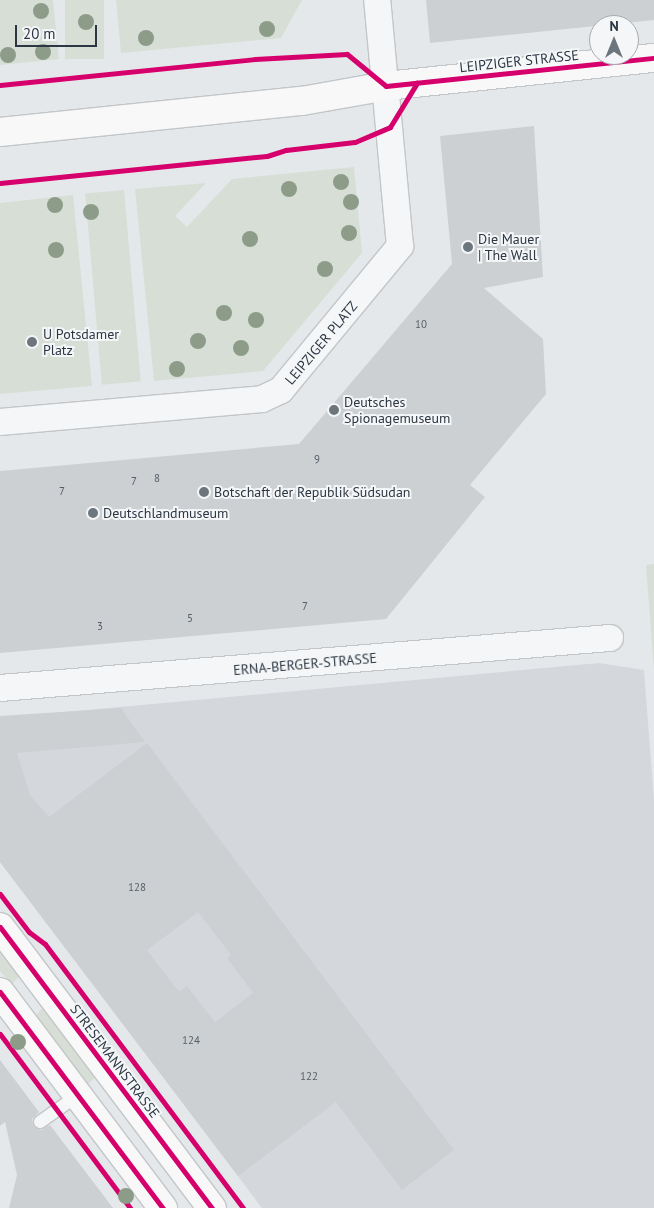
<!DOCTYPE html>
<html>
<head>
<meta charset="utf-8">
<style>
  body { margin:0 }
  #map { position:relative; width:654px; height:1208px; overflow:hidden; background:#e5e8ea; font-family:"PT Sans",sans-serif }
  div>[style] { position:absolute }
  .built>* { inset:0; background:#d4d8dd }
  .green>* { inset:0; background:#d7ded6; transform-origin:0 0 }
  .building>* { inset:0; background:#cdd0d2 }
  .roads { filter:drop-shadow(1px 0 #c3c6c8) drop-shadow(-1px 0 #c3c6c8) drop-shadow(0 1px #c3c6c8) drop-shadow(0 -1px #c3c6c8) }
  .lane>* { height:12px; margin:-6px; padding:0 6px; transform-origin:6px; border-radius:6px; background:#f5f6f7 }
  .street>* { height:26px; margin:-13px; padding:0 13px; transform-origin:13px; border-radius:13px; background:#f5f6f7 }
  .secondary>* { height:28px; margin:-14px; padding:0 14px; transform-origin:14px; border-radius:14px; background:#f8f8f8 }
  .primary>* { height:28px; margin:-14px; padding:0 14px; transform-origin:14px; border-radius:14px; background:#f8f8f8 }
  .cycleway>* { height:5px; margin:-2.5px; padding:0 2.5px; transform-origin:2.5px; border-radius:2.5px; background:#d6006c }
  .trees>* { width:16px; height:16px; margin:-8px; border-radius:50%; background:#8d9c89 }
  .dots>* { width:14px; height:14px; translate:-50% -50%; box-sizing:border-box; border:2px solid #f4f6f8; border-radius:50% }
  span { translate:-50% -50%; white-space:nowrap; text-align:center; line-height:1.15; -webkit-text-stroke:4px #f4f6f8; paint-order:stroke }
  .number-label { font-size:11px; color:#555e68 }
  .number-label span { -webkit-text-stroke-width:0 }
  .street-label { font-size:14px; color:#2c3743 }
  .poi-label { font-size:14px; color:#2c3743 }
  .left { translate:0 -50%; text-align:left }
  .north { position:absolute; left:589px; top:15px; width:50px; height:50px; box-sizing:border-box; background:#f4f6f8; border:1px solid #a4aab0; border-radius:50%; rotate:0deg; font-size:14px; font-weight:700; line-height:20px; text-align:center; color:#2c3743 }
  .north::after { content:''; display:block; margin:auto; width:18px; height:22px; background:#6d757d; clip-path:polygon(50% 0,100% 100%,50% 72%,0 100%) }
  .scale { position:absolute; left:15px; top:25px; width:82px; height:22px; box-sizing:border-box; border:2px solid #2c3743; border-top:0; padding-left:6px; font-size:15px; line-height:18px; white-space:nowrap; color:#2c3743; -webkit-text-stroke:4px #f4f6f8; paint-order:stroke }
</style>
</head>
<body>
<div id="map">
  <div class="built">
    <i style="clip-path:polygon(599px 663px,644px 670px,654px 801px,654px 1208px,262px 1208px,0 862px,0 718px)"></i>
  </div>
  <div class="green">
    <i style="clip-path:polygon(0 0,53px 0,59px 59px,0 65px)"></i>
    <i style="left:65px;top:0;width:39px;height:59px"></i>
    <i style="clip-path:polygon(116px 0,302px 0,281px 38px,121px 53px)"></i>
    <i style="clip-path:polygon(354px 167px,362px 253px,263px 371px,154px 381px,135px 189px,206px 183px,175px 216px,187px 227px,232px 179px)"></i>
    <i style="left:124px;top:190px;width:192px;height:39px;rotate:85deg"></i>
    <i style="clip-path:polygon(73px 195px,92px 386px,0 394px,0 203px)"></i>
    <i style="clip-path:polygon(654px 564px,654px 670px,646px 565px)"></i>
    <i style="clip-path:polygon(0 948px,20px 975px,12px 984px,0 971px)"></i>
    <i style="clip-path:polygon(41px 1009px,46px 1009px,97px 1076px,86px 1086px,35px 1017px)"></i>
  </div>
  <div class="building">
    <i style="clip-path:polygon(426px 0,654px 0,654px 20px,430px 43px)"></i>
    <i style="clip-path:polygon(534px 126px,543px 277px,484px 288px,543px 339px,546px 394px,470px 485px,485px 497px,386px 619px,0 653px,0 471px,299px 444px,452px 264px,440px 136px)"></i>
    <i style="clip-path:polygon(evenodd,121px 708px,145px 742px,17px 753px,30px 795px,49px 817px,147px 743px,454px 1150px,402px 1190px,336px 1102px,238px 1176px,0 862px,0 716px,121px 708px,198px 912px,231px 955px,227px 958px,253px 993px,215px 1022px,187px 986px,179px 992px,147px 950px,198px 912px)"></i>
    <i style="clip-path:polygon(0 1060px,39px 1112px,32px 1119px,34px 1127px,41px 1130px,50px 1125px,113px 1208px,9px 1208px,17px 1175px,5px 1122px,0 1126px)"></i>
  </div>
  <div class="roads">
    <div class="lane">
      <i style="left:40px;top:1122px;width:47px;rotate:-35.4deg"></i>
    </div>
    <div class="street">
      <i style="left:0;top:422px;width:263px;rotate:-5deg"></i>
      <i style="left:262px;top:399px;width:21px;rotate:-25deg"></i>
      <i style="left:281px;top:390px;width:187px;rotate:-50.4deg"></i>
      <i style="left:400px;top:246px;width:247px;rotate:-95.3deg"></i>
      <i style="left:0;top:688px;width:612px;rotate:-4.69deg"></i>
    </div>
    <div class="secondary">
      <i style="left:0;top:927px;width:352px;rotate:53deg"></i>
      <i style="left:0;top:992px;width:271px;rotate:53deg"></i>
    </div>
    <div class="primary">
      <i style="left:0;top:132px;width:304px;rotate:-5.9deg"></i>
      <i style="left:302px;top:101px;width:85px;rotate:-10.1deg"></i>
      <i style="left:386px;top:86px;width:269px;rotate:-6deg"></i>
    </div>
  </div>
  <div class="cycleway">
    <i style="left:0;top:85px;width:256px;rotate:-5.8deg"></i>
    <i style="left:255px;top:59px;width:92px;rotate:-3.1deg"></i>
    <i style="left:347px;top:54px;width:50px;rotate:39.4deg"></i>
    <i style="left:386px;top:86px;width:269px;rotate:-6deg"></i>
    <i style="left:0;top:183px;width:268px;rotate:-5.8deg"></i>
    <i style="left:267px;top:156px;width:20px;rotate:-18deg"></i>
    <i style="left:286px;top:150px;width:69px;rotate:-6.6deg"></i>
    <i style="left:355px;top:142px;width:38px;rotate:-23deg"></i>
    <i style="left:390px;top:127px;width:52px;rotate:-58.5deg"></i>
    <i style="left:0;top:894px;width:48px;rotate:52.7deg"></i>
    <i style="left:29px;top:932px;width:20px;rotate:37deg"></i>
    <i style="left:45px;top:944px;width:330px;rotate:53.1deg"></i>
    <i style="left:0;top:927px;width:352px;rotate:53deg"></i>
    <i style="left:0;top:992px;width:271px;rotate:53deg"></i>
    <i style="left:0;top:1034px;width:217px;rotate:53.2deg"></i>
  </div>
  <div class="trees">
    <i style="left:41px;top:11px"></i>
    <i style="left:86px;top:22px"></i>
    <i style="left:267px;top:29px"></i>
    <i style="left:146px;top:38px"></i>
    <i style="left:43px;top:52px"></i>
    <i style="left:8px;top:55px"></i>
    <i style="left:341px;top:182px"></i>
    <i style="left:289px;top:189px"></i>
    <i style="left:351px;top:202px"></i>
    <i style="left:55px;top:205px"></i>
    <i style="left:91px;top:212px"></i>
    <i style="left:349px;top:233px"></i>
    <i style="left:250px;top:239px"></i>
    <i style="left:56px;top:250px"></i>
    <i style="left:325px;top:269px"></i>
    <i style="left:224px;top:313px"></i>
    <i style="left:256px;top:320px"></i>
    <i style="left:198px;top:341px"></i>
    <i style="left:241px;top:348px"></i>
    <i style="left:177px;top:369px"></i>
    <i style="left:18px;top:1042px"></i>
    <i style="left:126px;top:1196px"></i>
  </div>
  <div class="dots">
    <i style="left:468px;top:247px;background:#6d757d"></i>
    <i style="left:32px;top:342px;background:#6d757d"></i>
    <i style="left:334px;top:410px;background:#6d757d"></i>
    <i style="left:204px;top:492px;background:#6d757d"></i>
    <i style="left:93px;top:513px;background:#6d757d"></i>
  </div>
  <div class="number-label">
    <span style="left:421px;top:324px">10</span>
    <span style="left:317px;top:459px">9</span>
    <span style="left:157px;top:478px">8</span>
    <span style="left:134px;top:481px">7</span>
    <span style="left:62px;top:491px">7</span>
    <span style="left:305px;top:606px">7</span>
    <span style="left:190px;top:618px">5</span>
    <span style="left:100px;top:626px">3</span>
    <span style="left:137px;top:887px">128</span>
    <span style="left:191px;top:1040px">124</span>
    <span style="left:309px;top:1076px">122</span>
  </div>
  <div class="street-label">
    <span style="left:519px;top:61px;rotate:-6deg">LEIPZIGER STRASSE</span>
    <span style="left:321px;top:343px;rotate:-50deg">LEIPZIGER PLATZ</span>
    <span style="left:305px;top:664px;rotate:-5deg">ERNA-BERGER-STRASSE</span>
    <span style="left:115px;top:1061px;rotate:53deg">STRESEMANNSTRASSE</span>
  </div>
  <div class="poi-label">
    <span class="left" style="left:478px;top:247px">Die Mauer<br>| The Wall</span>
    <span class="left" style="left:43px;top:342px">U Potsdamer<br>Platz</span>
    <span class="left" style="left:344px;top:410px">Deutsches<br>Spionagemuseum</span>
    <span class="left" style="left:214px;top:492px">Botschaft der Republik Südsudan</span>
    <span class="left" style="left:103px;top:513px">Deutschlandmuseum</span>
  </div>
  <div class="north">N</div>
  <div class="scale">20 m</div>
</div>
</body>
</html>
